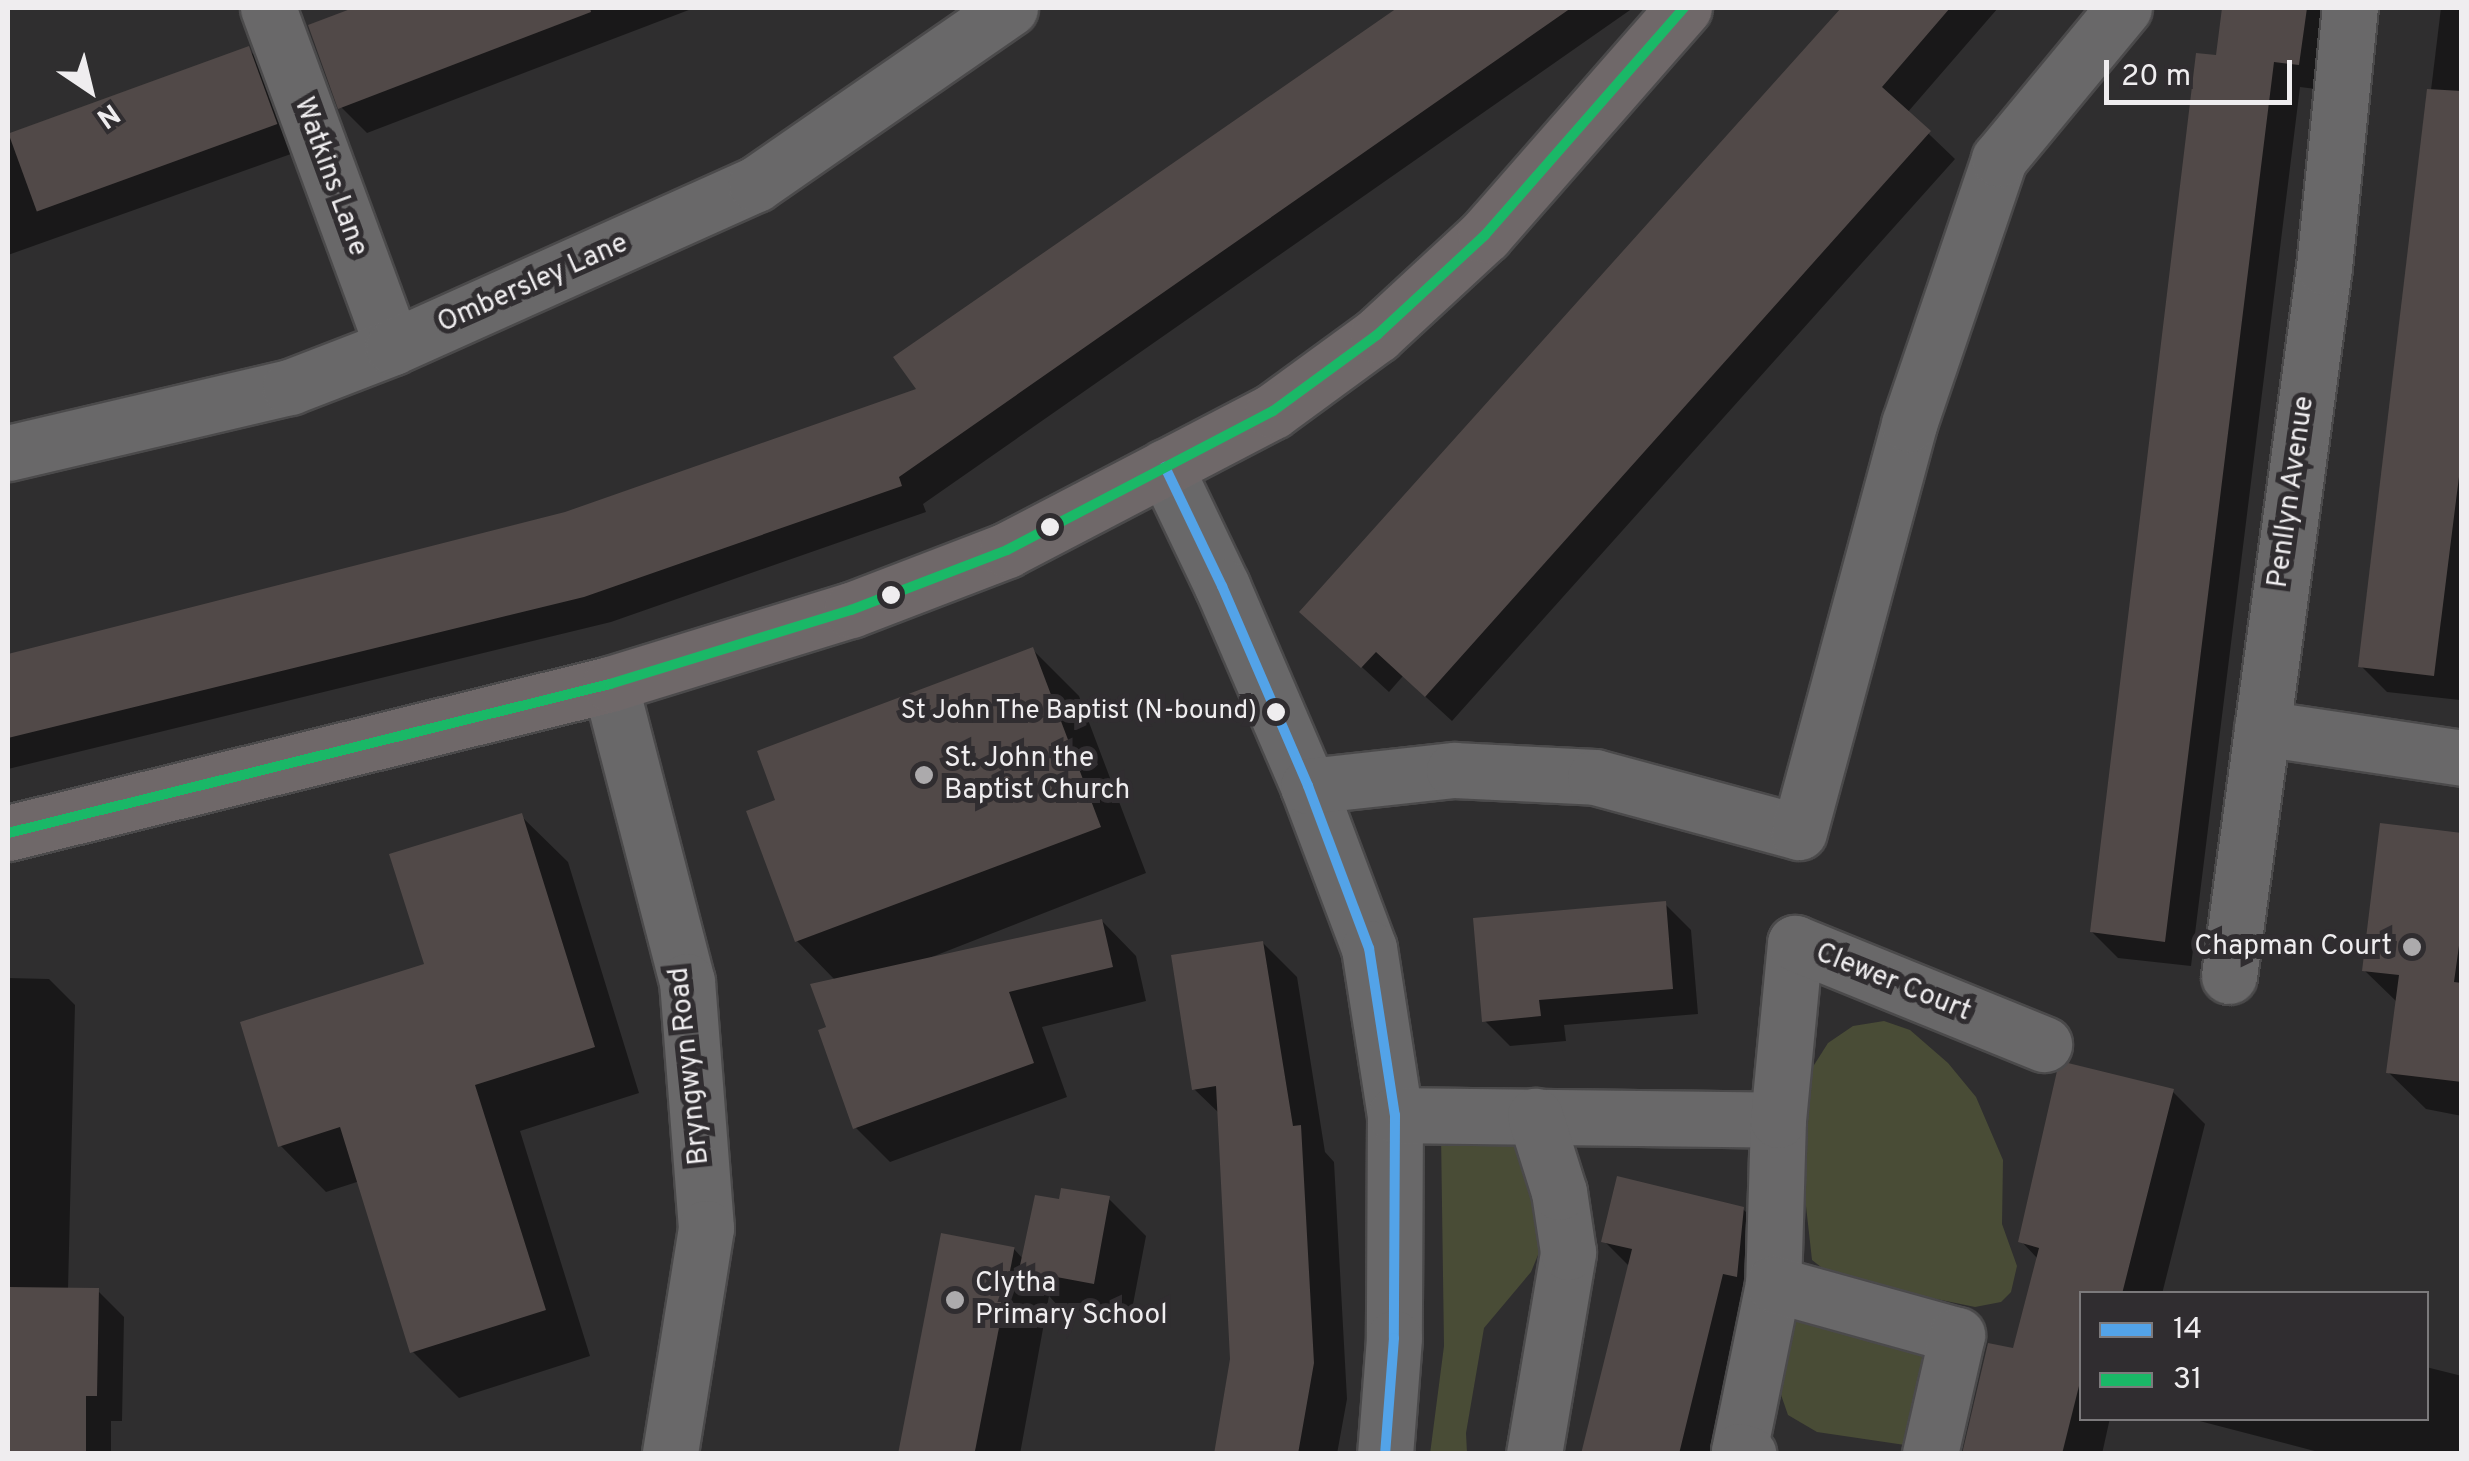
<!DOCTYPE html>
<html>
<head>
<meta charset="utf-8">
<style>
  body { margin:0 }
  #map { position:relative; width:2469px; height:1461px; overflow:hidden; background:#2f2e2f; font-family:Overpass,sans-serif }
  div>[style] { position:absolute }
  .green>* { inset:0; background:#494c36 }
  .shadow>* { inset:0; background:#0007 }
  .building>* { inset:0; background:#514948; transform-origin:0 0 }
  .roads { filter:drop-shadow(2px 0 #4b4a4b) drop-shadow(-2px 0 #4b4a4b) drop-shadow(0 2px #4b4a4b) drop-shadow(0 -2px #4b4a4b) }
  .minor>* { height:55px; margin:-27.5px; padding:0 27.5px; transform-origin:27.5px; border-radius:27.5px; background:#696869 }
  .major>* { height:55px; margin:-27.5px; padding:0 27.5px; transform-origin:27.5px; border-radius:27.5px; background:#6f6869 }
  .bus-1>* { height:10px; margin:-5px; padding:0 5px; transform-origin:5px; border-radius:5px; background:#53a3e8 }
  .bus-2>* { height:10px; margin:-5px; padding:0 5px; transform-origin:5px; border-radius:5px; background:#1ab867 }
  .dots>* { width:28px; height:28px; translate:-50% -50%; box-sizing:border-box; border:5px solid #302d30; border-radius:50% }
  span { translate:-50% -50%; white-space:nowrap; text-align:center; line-height:1.15; -webkit-text-stroke:10px #302d30; paint-order:stroke }
  .bus-label { font-size:26px; color:#efedef }
  .right { translate:-100% -50%; text-align:right }
  .street-label { font-size:28px; color:#efedef }
  .poi-label { font-size:28px; color:#efedef }
  .left { translate:0 -50%; text-align:left }
  .frame { position:absolute; inset:0; border:10px solid #efedef; pointer-events:none }
  .legend { position:absolute; left:2079px; top:1291px; width:350px; height:130px; box-sizing:border-box; background:#302d30; border:2px solid #7c7a7c; margin:0; padding:12px 18px; list-style:none; font-size:30px; color:#efedef }
  .legend li { display:flex; align-items:center; gap:20px; height:50px }
  .legend b { width:50px; border:2px solid #7c7a7c }
  .north { position:absolute; left:40px; top:40px; width:100px; height:100px; -webkit-text-stroke:8px #302d30; paint-order:stroke; rotate:145deg; font-size:28px; font-weight:700; line-height:40px; text-align:center; color:#efedef }
  .north::after { content:''; display:block; margin:auto; width:35px; height:45px; background:#efedef; clip-path:polygon(50% 0,100% 100%,50% 72%,0 100%) }
  .scale { position:absolute; left:2104px; top:60px; width:188px; height:45px; box-sizing:border-box; border:5px solid #efedef; border-top:0; padding-left:12px; font-size:30px; line-height:35px; white-space:nowrap; color:#efedef; -webkit-text-stroke:8px #302d30; paint-order:stroke }
</style>
</head>
<body>
<div id="map">
  <div class="green">
    <i style="clip-path:polygon(1884px 1021px,1910px 1030px,1948px 1063px,1976px 1097px,2003px 1160px,2002px 1224px,2017px 1266px,2011px 1292px,2001px 1302px,1975px 1307px,1835px 1278px,1812px 1260px,1805px 1197px,1802px 1084px,1828px 1043px,1853px 1026px)"></i>
    <i style="clip-path:polygon(1481px 1126px,1525px 1147px,1543px 1243px,1531px 1272px,1484px 1328px,1466px 1433px,1467px 1453px,1430px 1454px,1444px 1346px,1441px 1134px)"></i>
    <i style="clip-path:polygon(1797px 1319px,1931px 1354px,1905px 1445px,1817px 1432px,1788px 1415px,1779px 1389px,1788px 1327px)"></i>
  </div>
  <div class="shadow">
    <i style="clip-path:polygon(360px 8px,694px 8px,367px 133px,341px 107px,311px 26px)"></i>
    <i style="clip-path:polygon(1401px 8px,1633px 8px,923px 504px,926px 512px,611px 622px,8px 769px,8px 656px,566px 515px,920px 390px,896px 357px)"></i>
    <i style="clip-path:polygon(1844px 8px,1998px 8px,1907px 113px,1955px 159px,1452px 721px,1403px 676px,1389px 692px,1302px 612px)"></i>
    <i style="clip-path:polygon(2225px 8px,2336px 8px,2324px 90px,2300px 87px,2191px 966px,2118px 958px,2092px 932px)"></i>
    <i style="clip-path:polygon(2441px 8px,2462px 8px,2460px 700px,2387px 692px,2361px 666px)"></i>
    <i style="clip-path:polygon(248px 49px,274px 75px,302px 150px,8px 255px,8px 135px)"></i>
    <i style="clip-path:polygon(1033px 650px,1079px 696px,1146px 873px,919px 962px,1102px 921px,1136px 956px,1146px 1001px,1042px 1027px,1067px 1097px,890px 1162px,855px 1127px,830px 1029px,836px 981px,797px 941px,779px 801px)"></i>
    <i style="clip-path:polygon(521px 816px,568px 862px,639px 1093px,520px 1131px,590px 1356px,459px 1398px,412px 1351px,360px 1181px,326px 1192px,280px 1145px,427px 966px)"></i>
    <i style="clip-path:polygon(2462px 836px,2462px 1116px,2426px 1109px,2388px 1072px,2398px 1003px,2364px 970px)"></i>
    <i style="clip-path:polygon(1665px 904px,1691px 930px,1698px 1014px,1564px 1025px,1566px 1041px,1510px 1046px,1484px 1020px)"></i>
    <i style="clip-path:polygon(1263px 943px,1297px 977px,1325px 1152px,1334px 1162px,1347px 1399px,1337px 1454px,1216px 1454px,1233px 1359px,1220px 1114px,1194px 1089px)"></i>
    <i style="clip-path:polygon(8px 978px,49px 979px,75px 1005px,68px 1290px,98px 1291px,124px 1317px,122px 1421px,111px 1421px,111px 1454px,8px 1454px)"></i>
    <i style="clip-path:polygon(2173px 1092px,2205px 1124px,2162px 1294px,2082px 1294px,2082px 1418px,2110px 1418px,2102px 1454px,1963px 1454px,2014px 1351px,2038px 1259px,2021px 1241px)"></i>
    <i style="clip-path:polygon(1109px 1199px,1146px 1236px,1130px 1320px,1059px 1307px,1049px 1296px,1020px 1454px,904px 1454px,1014px 1249px,1024px 1260px,1061px 1202px)"></i>
    <i style="clip-path:polygon(1743px 1209px,1775px 1242px,1718px 1454px,1584px 1454px,1630px 1267px,1604px 1241px)"></i>
    <i style="clip-path:polygon(2426px 1367px,2462px 1376px,2462px 1454px,2326px 1454px,2188px 1418px,2426px 1418px)"></i>
  </div>
  <div class="building">
    <i style="clip-path:polygon(353px 8px,590px 8px,591px 12px,338px 109px,308px 25px)"></i>
    <i style="clip-path:polygon(1397px 8px,1571px 8px,899px 477px,902px 486px,584px 597px,8px 738px,8px 654px,565px 512px,916px 389px,893px 357px)"></i>
    <i style="clip-path:polygon(1841px 8px,1950px 8px,1882px 87px,1931px 131px,1425px 697px,1376px 652px,1361px 668px,1299px 612px)"></i>
    <i style="clip-path:polygon(2222px 8px,2307px 8px,2299px 65px,2274px 62px,2165px 942px,2090px 932px,2196px 53px,2216px 55px)"></i>
    <i style="left:249px;top:46px;width:83px;height:256px;rotate:70deg"></i>
    <i style="clip-path:polygon(2427px 89px,2462px 91px,2462px 453px,2434px 676px,2358px 667px)"></i>
    <i style="clip-path:polygon(1033px 647px,1101px 827px,795px 942px,746px 811px,775px 800px,757px 751px)"></i>
    <i style="clip-path:polygon(522px 813px,595px 1047px,475px 1085px,546px 1310px,410px 1353px,340px 1127px,278px 1147px,240px 1022px,424px 964px,389px 854px)"></i>
    <i style="clip-path:polygon(2380px 823px,2462px 833px,2462px 924px,2454px 982px,2462px 983px,2462px 1082px,2386px 1073px,2399px 975px,2362px 971px)"></i>
    <i style="clip-path:polygon(1666px 901px,1673px 989px,1539px 1000px,1541px 1016px,1482px 1022px,1473px 918px)"></i>
    <i style="clip-path:polygon(1102px 919px,1113px 967px,1009px 992px,1034px 1063px,853px 1129px,818px 1030px,826px 1027px,810px 984px)"></i>
    <i style="clip-path:polygon(1263px 941px,1293px 1126px,1301px 1125px,1314px 1363px,1298px 1454px,1214px 1454px,1230px 1359px,1216px 1086px,1192px 1090px,1171px 955px)"></i>
    <i style="clip-path:polygon(2068px 1063px,2174px 1089px,2122px 1294px,2082px 1294px,2082px 1374px,2062px 1454px,1962px 1454px,1988px 1343px,2013px 1348px,2039px 1248px,2018px 1242px,2057px 1071px)"></i>
    <i style="clip-path:polygon(1617px 1176px,1744px 1207px,1737px 1277px,1723px 1274px,1679px 1454px,1581px 1454px,1632px 1249px,1601px 1242px)"></i>
    <i style="clip-path:polygon(1061px 1188px,1110px 1196px,1094px 1284px,1019px 1270px,1035px 1195px,1059px 1199px)"></i>
    <i style="left:941px;top:1233px;width:75px;height:225px;rotate:11deg"></i>
    <i style="clip-path:polygon(8px 1287px,99px 1288px,97px 1396px,86px 1396px,86px 1454px,8px 1454px)"></i>
  </div>
  <div class="roads">
    <div class="minor">
      <i style="left:268px;top:8px;width:361px;rotate:69.8deg"></i>
      <i style="left:8px;top:453px;width:290px;rotate:-13.2deg"></i>
      <i style="left:290px;top:387px;width:110px;rotate:-21.2deg"></i>
      <i style="left:393px;top:347px;width:398px;rotate:-24.2deg"></i>
      <i style="left:756px;top:184px;width:309px;rotate:-34.7deg"></i>
      <i style="left:1165px;top:467px;width:132px;rotate:64.4deg"></i>
      <i style="left:1222px;top:586px;width:218px;rotate:66.7deg"></i>
      <i style="left:1308px;top:786px;width:173px;rotate:69.4deg"></i>
      <i style="left:1369px;top:948px;width:169px;rotate:81.2deg"></i>
      <i style="left:1395px;top:1115px;width:223px;rotate:90.3deg"></i>
      <i style="left:1394px;top:1338px;width:116px;rotate:94.4deg"></i>
      <i style="left:610px;top:684px;width:307px;rotate:75.5deg"></i>
      <i style="left:687px;top:981px;width:248px;rotate:85.6deg"></i>
      <i style="left:706px;top:1228px;width:229px;rotate:99.1deg"></i>
      <i style="left:2262px;top:728px;width:202px;rotate:8.5deg"></i>
      <i style="left:1308px;top:786px;width:147px;rotate:-6.3deg"></i>
      <i style="left:1454px;top:770px;width:141px;rotate:2.8deg"></i>
      <i style="left:1595px;top:777px;width:211px;rotate:15.1deg"></i>
      <i style="left:1799px;top:832px;width:423px;rotate:-74.9deg"></i>
      <i style="left:1909px;top:424px;width:280px;rotate:-71.2deg"></i>
      <i style="left:1999px;top:159px;width:196px;rotate:-50.4deg"></i>
      <i style="left:2229px;top:976px;width:715px;rotate:-82.37deg"></i>
      <i style="left:2324px;top:267px;width:260px;rotate:-84.3deg"></i>
      <i style="left:1395px;top:1115px;width:383px;rotate:0.7deg"></i>
      <i style="left:1778px;top:1120px;width:164px;rotate:91.7deg"></i>
      <i style="left:1773px;top:1284px;width:170px;rotate:101.5deg"></i>
      <i style="left:1739px;top:1451px;width:10px;rotate:17deg"></i>
      <i style="left:1778px;top:1120px;width:178px;rotate:-84.5deg"></i>
      <i style="left:1795px;top:943px;width:269px;rotate:22.1deg"></i>
      <i style="left:1773px;top:1284px;width:191px;rotate:15.5deg"></i>
      <i style="left:1957px;top:1335px;width:122px;rotate:102.8deg"></i>
      <i style="left:1534px;top:1454px;width:205px;rotate:-80.4deg"></i>
      <i style="left:1568px;top:1252px;width:61px;rotate:-98.5deg"></i>
      <i style="left:1559px;top:1192px;width:80px;rotate:-107.5deg"></i>
    </div>
    <div class="major">
      <i style="left:8px;top:833px;width:620px;rotate:-13.9deg"></i>
      <i style="left:610px;top:684px;width:252px;rotate:-17.1deg"></i>
      <i style="left:851px;top:610px;width:167px;rotate:-21deg"></i>
      <i style="left:1007px;top:550px;width:300px;rotate:-27.6deg"></i>
      <i style="left:1273px;top:411px;width:129px;rotate:-36.2deg"></i>
      <i style="left:1377px;top:335px;width:147px;rotate:-42.8deg"></i>
      <i style="left:1485px;top:235px;width:302px;rotate:-48.8deg"></i>
    </div>
  </div>
  <div class="bus-1">
    <i style="left:1165px;top:467px;width:132px;rotate:64.4deg"></i>
    <i style="left:1222px;top:586px;width:218px;rotate:66.7deg"></i>
    <i style="left:1308px;top:786px;width:173px;rotate:69.4deg"></i>
    <i style="left:1369px;top:948px;width:169px;rotate:81.2deg"></i>
    <i style="left:1395px;top:1115px;width:223px;rotate:90.3deg"></i>
    <i style="left:1394px;top:1338px;width:116px;rotate:94.4deg"></i>
  </div>
  <div class="bus-2">
    <i style="left:8px;top:833px;width:620px;rotate:-13.9deg"></i>
    <i style="left:610px;top:684px;width:252px;rotate:-17.1deg"></i>
    <i style="left:851px;top:610px;width:167px;rotate:-21deg"></i>
    <i style="left:1007px;top:550px;width:300px;rotate:-27.6deg"></i>
    <i style="left:1273px;top:411px;width:129px;rotate:-36.2deg"></i>
    <i style="left:1377px;top:335px;width:147px;rotate:-42.8deg"></i>
    <i style="left:1485px;top:235px;width:302px;rotate:-48.8deg"></i>
  </div>
  <div class="dots">
    <i style="left:1050px;top:527px;background:#efedef"></i>
    <i style="left:891px;top:595px;background:#efedef"></i>
    <i style="left:1276px;top:712px;background:#efedef"></i>
    <i style="left:924px;top:775px;background:#acaaac"></i>
    <i style="left:2412px;top:947px;background:#acaaac"></i>
    <i style="left:955px;top:1300px;background:#acaaac"></i>
  </div>
  <div class="bus-label">
    <span class="right" style="left:1257px;top:712px">St John The Baptist (N-bound)</span>
  </div>
  <div class="street-label">
    <span style="left:330px;top:177px;rotate:70deg">Watkins Lane</span>
    <span style="left:533px;top:284px;rotate:-24deg">Ombersley Lane</span>
    <span style="left:2292px;top:492px;rotate:-82deg">Penllyn Avenue</span>
    <span style="left:1893px;top:983px;rotate:22deg">Clewer Court</span>
    <span style="left:690px;top:1066px;rotate:-96deg">Bryngwyn Road</span>
  </div>
  <div class="poi-label">
    <span class="left" style="left:944px;top:775px">St. John the<br>Baptist Church</span>
    <span class="right" style="left:2392px;top:947px">Chapman Court</span>
    <span class="left" style="left:975px;top:1300px">Clytha<br>Primary School</span>
  </div>
  <div class="frame"></div>
  <ul class="legend">
  <li><b style="height:12px;background:#53a3e8"></b>14</li>
  <li><b style="height:12px;background:#1ab867"></b>31</li>
  </ul>
  <div class="north">N</div>
  <div class="scale">20 m</div>
</div>
</body>
</html>
